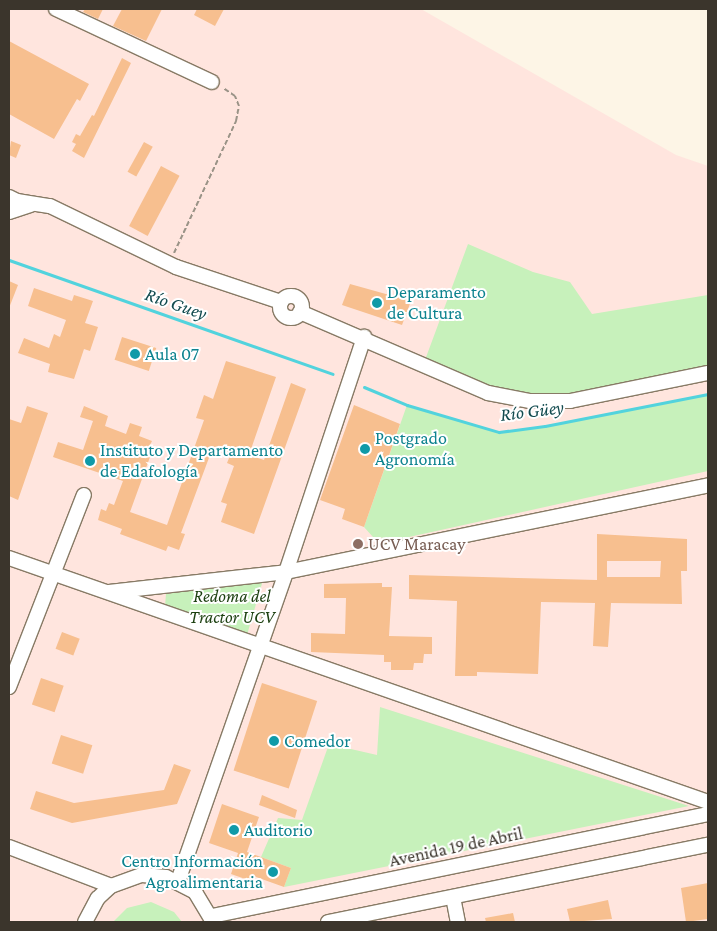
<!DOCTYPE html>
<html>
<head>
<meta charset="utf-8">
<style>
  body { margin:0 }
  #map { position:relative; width:717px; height:931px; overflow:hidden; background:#fdf5e6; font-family:"Crimson Pro",serif }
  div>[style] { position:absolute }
  .education>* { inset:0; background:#ffe5de }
  .green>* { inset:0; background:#c7f1bb }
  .stream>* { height:3px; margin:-1.5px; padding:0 1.5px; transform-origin:1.5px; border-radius:1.5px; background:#52d3dd }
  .building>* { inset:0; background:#f7bf8f; transform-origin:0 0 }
  .path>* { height:2px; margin-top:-1px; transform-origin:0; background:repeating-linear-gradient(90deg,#9a9387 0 5px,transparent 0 7.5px) }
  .roads { filter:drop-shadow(1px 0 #877a65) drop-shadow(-1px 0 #877a65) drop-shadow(0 1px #877a65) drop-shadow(0 -1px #877a65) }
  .minor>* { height:14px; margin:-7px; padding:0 7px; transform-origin:7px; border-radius:7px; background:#fff }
  .minor>.ring { margin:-7px; padding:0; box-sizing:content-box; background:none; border:14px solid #fff; border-radius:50% }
  .dots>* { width:14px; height:14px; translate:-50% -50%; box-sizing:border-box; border:2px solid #fff; border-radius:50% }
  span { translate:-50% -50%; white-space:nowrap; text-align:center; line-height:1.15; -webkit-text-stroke:4px #fff; paint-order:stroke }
  .culture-label { font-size:18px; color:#0d838f }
  .left { translate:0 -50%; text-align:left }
  .right { translate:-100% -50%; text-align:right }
  .education-label { font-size:18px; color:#785e54 }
  .park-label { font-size:18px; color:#1b3f0f; font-style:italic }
  .street-label { font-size:18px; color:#3b352c }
  .water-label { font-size:19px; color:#124b4f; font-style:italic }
  .frame { position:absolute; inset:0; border:10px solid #3b352c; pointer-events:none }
</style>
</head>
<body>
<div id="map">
  <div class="education">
    <i style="clip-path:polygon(9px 9px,421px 9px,676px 155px,708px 166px,708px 922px,9px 922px)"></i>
  </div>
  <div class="green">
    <i style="clip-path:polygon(468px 244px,533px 272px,570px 282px,592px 314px,708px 295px,708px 369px,569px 398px,532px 397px,489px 390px,425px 360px)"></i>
    <i style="clip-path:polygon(708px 394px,708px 471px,400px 539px,373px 537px,364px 527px,407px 405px,499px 432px,545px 426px)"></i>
    <i style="clip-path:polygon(263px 580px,247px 635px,165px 606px,166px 594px)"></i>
    <i style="clip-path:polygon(380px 707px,689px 806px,284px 887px,291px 868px,261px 857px,278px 818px,302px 820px,329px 744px,377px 755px)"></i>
    <i style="clip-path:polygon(151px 902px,174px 912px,182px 922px,113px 922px,127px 908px)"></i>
  </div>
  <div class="stream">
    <i style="left:9px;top:260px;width:343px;rotate:19.4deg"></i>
    <i style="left:364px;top:387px;width:47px;rotate:22.7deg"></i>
    <i style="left:407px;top:405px;width:96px;rotate:16.4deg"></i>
    <i style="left:499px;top:432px;width:46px;rotate:-7.4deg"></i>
    <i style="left:545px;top:426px;width:166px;rotate:-11.1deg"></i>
  </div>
  <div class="building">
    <i style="clip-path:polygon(85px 9px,103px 9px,98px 19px,83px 12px)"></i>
    <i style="clip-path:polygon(122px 9px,162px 9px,146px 41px,113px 26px)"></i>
    <i style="clip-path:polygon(197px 9px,224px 9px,215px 26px,194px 15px)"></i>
    <i style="clip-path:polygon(9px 41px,89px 84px,80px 101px,77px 99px,54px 139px,9px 114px)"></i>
    <i style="clip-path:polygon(122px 58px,131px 63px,84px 158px,72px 151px,76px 144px,72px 142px,76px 134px,80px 136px,92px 115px,94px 116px)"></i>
    <i style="clip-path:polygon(11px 141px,21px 145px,16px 158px,9px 155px)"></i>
    <i style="left:144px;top:142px;width:10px;height:34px;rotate:29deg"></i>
    <i style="left:161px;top:166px;width:21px;height:68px;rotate:28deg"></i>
    <i style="clip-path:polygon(9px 281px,18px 285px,9px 308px)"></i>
    <i style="clip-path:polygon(350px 284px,411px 301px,402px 325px,342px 305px)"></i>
    <i style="clip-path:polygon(34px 288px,72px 301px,74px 295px,93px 301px,85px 323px,98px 327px,90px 351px,84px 349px,74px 379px,48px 372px,50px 364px,18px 353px,24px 338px,49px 348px,54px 334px,60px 337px,66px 320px,28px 306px)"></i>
    <i style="left:122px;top:337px;width:36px;height:24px;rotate:18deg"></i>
    <i style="clip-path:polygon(226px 361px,276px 377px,249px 455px,264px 460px,291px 383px,306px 389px,254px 534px,221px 522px,227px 504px,221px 502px,234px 466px,227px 463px,231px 453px,213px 447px,181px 533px,185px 534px,179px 550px,168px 546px,166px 551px,120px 534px,122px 529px,98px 520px,101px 509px,106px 511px,109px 503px,114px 505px,123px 481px,53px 457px,58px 442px,83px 450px,93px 421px,80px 417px,84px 406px,108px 416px,105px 426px,126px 434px,130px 423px,142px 427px,139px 436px,152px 441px,150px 445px,154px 446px,130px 512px,167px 525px,204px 420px,196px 418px,204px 395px,213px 399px)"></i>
    <i style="clip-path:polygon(354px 405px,400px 424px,364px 527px,342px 519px,345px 509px,320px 500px)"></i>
    <i style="clip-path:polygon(27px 406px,48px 413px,18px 500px,9px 496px,9px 419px,21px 423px)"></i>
    <i style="clip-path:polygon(evenodd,597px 534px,687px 539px,687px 571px,681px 571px,682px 604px,611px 603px,608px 647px,593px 646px,595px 603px,541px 602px,538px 674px,477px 672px,477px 676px,455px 676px,457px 601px,409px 599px,409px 575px,597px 580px,597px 534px,607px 561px,661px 561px,660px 577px,607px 577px,607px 561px)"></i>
    <i style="clip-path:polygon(382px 583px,382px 587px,392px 587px,389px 636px,432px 637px,432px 654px,424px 654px,423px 663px,414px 663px,413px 670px,391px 670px,391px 662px,384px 662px,384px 655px,311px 652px,311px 633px,345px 634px,346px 598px,324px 598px,324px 584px)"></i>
    <i style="left:62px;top:632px;width:19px;height:18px;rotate:21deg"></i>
    <i style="left:41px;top:678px;width:24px;height:28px;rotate:19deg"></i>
    <i style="left:262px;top:683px;width:58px;height:92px;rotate:18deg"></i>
    <i style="left:61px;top:735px;width:33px;height:30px;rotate:18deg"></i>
    <i style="clip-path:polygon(174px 764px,191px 770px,177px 804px,72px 823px,30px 809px,36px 791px,74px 803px,164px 790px)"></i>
    <i style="clip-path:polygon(262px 795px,297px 810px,295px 818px,259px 805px)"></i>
    <i style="clip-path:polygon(222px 804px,259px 817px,247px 852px,291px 868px,284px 887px,253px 876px,251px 881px,231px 874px,238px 853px,209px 843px)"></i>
    <i style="clip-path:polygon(708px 883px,708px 919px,686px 922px,681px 888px)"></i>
    <i style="clip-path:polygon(608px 900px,612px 919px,570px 922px,567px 909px)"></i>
    <i style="clip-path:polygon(513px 913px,515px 922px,486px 922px,485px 918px)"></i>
  </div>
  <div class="path">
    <i style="left:174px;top:253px;width:146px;rotate:-64.8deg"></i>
    <i style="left:236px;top:121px;width:15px;rotate:-79deg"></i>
    <i style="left:239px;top:106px;width:11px;rotate:-112deg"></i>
    <i style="left:235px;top:96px;width:14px;rotate:-146deg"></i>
  </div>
  <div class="roads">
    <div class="minor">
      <i style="left:56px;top:9px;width:172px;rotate:25.1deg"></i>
      <i style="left:9px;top:197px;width:9px;rotate:27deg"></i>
      <i style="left:17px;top:201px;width:33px;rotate:9deg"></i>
      <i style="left:50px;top:206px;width:140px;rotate:25.8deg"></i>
      <i style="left:176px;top:267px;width:111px;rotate:18.4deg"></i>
      <i style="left:9px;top:212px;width:23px;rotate:-18deg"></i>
      <i class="ring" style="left:280px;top:296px;width:8px;height:8px"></i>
      <i style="left:300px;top:312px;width:205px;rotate:23.3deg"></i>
      <i style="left:488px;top:393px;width:43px;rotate:10.8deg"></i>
      <i style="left:530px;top:401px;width:40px"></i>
      <i style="left:570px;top:401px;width:141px;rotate:-11.5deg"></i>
      <i style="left:9px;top:558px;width:740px;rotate:19.24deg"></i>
      <i style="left:109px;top:592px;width:178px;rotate:-6.4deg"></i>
      <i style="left:286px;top:572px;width:431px;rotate:-11.6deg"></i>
      <i style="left:9px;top:687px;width:206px;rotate:-68.7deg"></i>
      <i style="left:9px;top:847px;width:109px;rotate:20.9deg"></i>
      <i style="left:178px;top:881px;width:327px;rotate:-70.7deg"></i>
      <i style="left:286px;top:572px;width:248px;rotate:-71.6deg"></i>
      <i style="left:453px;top:897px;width:25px;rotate:79deg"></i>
      <i style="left:212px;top:916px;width:506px;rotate:-11.62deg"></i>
      <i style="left:85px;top:922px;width:27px;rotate:-62deg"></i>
      <i style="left:98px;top:898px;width:18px;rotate:-43deg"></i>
      <i style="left:111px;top:886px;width:33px;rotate:-20deg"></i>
      <i style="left:142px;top:875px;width:24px;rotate:5deg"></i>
      <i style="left:166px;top:877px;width:33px;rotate:27deg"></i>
      <i style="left:195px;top:892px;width:35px;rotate:59deg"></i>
      <i style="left:328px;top:922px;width:388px;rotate:-11.5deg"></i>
    </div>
  </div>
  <div class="dots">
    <i style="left:377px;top:303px;background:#0f9aa8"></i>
    <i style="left:135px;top:354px;background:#0f9aa8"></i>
    <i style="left:365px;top:449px;background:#0f9aa8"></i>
    <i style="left:90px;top:461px;background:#0f9aa8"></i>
    <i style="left:358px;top:544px;background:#8d6e63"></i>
    <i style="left:274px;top:741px;background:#0f9aa8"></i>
    <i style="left:234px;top:830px;background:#0f9aa8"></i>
    <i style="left:273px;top:872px;background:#0f9aa8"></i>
  </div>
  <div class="culture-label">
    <span class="left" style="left:387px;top:303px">Deparamento<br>de Cultura</span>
    <span class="left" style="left:145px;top:354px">Aula 07</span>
    <span class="left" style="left:375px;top:449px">Postgrado<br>Agronomía</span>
    <span class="left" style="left:100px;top:461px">Instituto y Departamento<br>de Edafología</span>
    <span class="left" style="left:284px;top:741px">Comedor</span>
    <span class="left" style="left:244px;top:830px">Auditorio</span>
    <span class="right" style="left:263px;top:872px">Centro Información<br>Agroalimentaria</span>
  </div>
  <div class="education-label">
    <span class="left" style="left:368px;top:544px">UCV Maracay</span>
  </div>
  <div class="park-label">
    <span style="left:232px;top:607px">Redoma del<br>Tractor UCV</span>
  </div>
  <div class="street-label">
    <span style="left:456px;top:847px;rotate:-12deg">Avenida 19 de Abril</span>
  </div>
  <div class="water-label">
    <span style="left:176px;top:304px;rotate:19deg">Río Guey</span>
    <span style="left:532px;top:411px;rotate:-7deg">Río Güey</span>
  </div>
  <div class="frame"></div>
</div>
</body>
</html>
